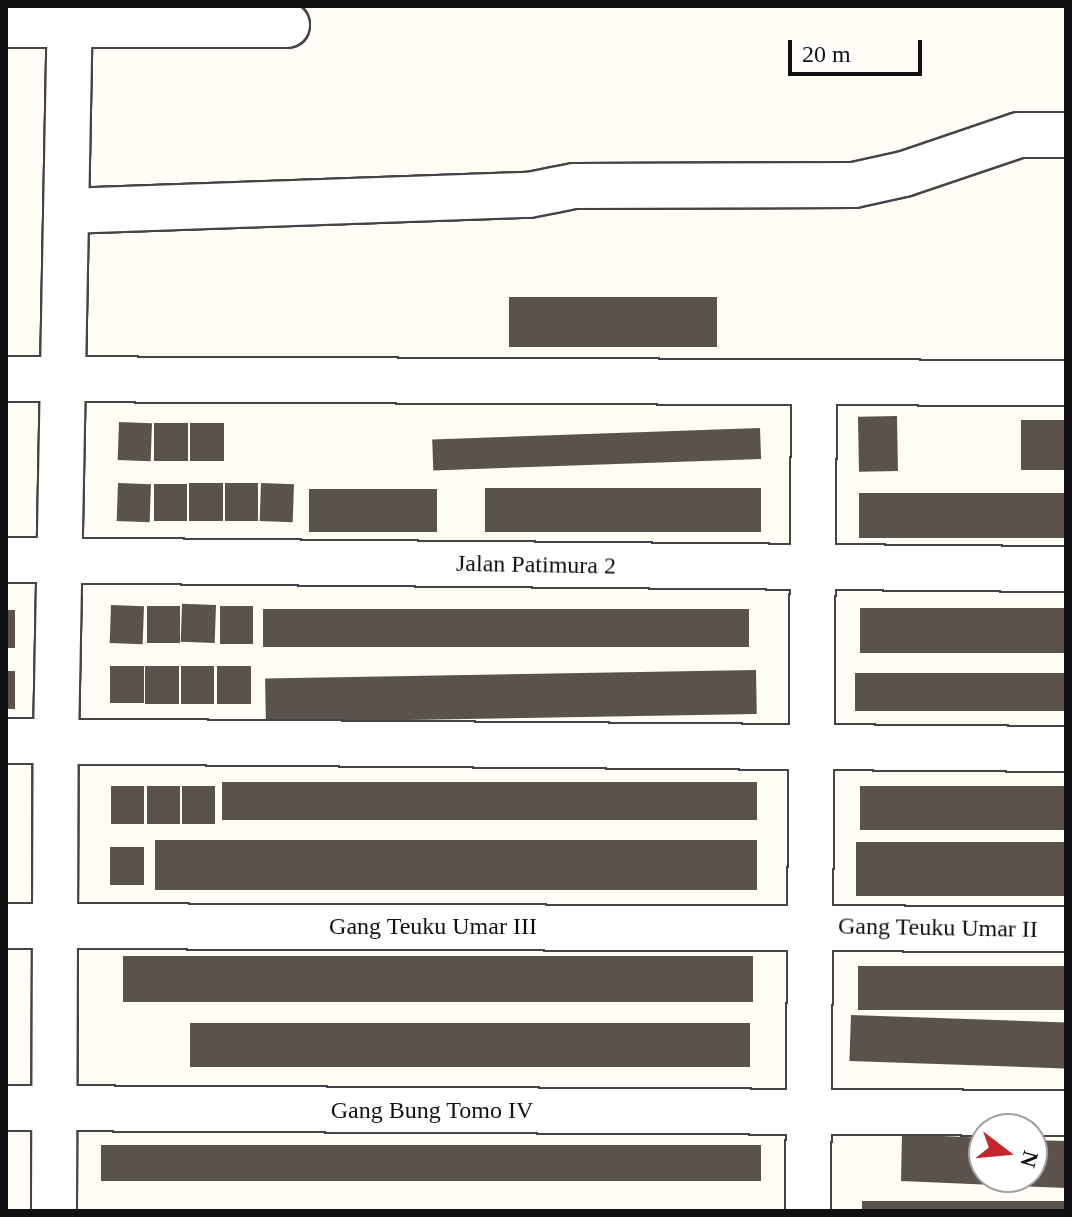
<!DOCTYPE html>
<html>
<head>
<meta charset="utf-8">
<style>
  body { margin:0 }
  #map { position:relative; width:1072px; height:1217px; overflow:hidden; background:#fffdf5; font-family:Georgia,serif }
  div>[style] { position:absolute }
  .building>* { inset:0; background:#5a524d; transform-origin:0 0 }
  .roads { filter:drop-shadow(2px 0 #444) drop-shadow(-2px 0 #444) drop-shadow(0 2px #444) drop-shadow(0 -2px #444) }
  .street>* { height:44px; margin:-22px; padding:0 22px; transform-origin:22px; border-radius:22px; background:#fff }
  span { translate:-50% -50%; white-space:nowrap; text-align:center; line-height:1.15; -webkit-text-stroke:8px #fff; paint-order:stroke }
  .street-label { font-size:24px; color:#111 }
  .frame { position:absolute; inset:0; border:8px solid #111; pointer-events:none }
  .north { position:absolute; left:968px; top:1113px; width:80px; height:80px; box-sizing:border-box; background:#fff; border:2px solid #a0a0a0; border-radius:50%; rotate:106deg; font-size:22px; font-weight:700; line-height:32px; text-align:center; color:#111 }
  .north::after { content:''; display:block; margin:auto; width:28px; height:36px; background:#c4262e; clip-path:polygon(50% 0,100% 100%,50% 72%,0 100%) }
  .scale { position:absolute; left:788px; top:40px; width:134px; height:36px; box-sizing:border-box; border:4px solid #111; border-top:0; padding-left:10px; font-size:24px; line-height:28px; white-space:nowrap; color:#111; -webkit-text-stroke:6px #fff; paint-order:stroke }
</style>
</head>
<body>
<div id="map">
  <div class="building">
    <i style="left:509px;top:297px;width:208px;height:50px"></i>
    <i style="left:897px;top:416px;width:55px;height:39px;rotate:89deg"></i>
    <i style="left:1066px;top:420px;width:50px;height:45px;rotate:90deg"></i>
    <i style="left:119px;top:422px;width:33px;height:38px;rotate:2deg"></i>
    <i style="left:154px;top:423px;width:34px;height:38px"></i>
    <i style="left:190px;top:423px;width:34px;height:38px"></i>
    <i style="left:760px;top:428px;width:31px;height:328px;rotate:88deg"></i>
    <i style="left:118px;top:483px;width:33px;height:38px;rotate:2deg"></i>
    <i style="left:223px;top:483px;width:38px;height:34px;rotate:90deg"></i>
    <i style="left:225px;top:483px;width:33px;height:38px"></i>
    <i style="left:261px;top:483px;width:33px;height:38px;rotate:2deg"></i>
    <i style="left:154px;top:484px;width:33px;height:37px"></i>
    <i style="left:761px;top:488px;width:44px;height:276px;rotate:90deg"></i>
    <i style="left:309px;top:489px;width:128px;height:43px"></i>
    <i style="left:1066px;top:493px;width:45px;height:207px;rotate:90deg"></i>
    <i style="left:111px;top:605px;width:33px;height:38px;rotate:2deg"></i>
    <i style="left:216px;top:605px;width:38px;height:34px;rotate:92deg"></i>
    <i style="left:147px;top:606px;width:33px;height:37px"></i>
    <i style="left:220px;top:606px;width:33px;height:38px"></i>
    <i style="left:1066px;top:608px;width:45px;height:206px;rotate:90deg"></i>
    <i style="left:749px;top:609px;width:38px;height:486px;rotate:90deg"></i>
    <i style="left:6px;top:610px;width:9px;height:38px"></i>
    <i style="left:110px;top:666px;width:34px;height:37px"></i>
    <i style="left:145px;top:666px;width:34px;height:38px"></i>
    <i style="left:181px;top:666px;width:33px;height:38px"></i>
    <i style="left:217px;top:666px;width:34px;height:38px"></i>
    <i style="left:756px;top:670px;width:44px;height:491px;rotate:89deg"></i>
    <i style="left:6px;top:671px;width:9px;height:38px"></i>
    <i style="left:1066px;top:673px;width:38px;height:211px;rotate:90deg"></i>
    <i style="left:757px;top:782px;width:38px;height:535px;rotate:90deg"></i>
    <i style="left:111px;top:786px;width:33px;height:38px"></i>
    <i style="left:147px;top:786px;width:33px;height:38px"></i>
    <i style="left:182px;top:786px;width:33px;height:38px"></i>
    <i style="left:1066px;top:786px;width:44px;height:206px;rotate:90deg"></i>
    <i style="left:757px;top:840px;width:50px;height:602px;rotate:90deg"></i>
    <i style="left:1066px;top:842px;width:54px;height:210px;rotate:90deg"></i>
    <i style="left:110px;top:847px;width:34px;height:38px"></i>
    <i style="left:753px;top:956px;width:46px;height:630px;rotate:90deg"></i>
    <i style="left:858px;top:966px;width:208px;height:44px"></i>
    <i style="left:851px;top:1015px;width:215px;height:46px;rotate:2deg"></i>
    <i style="left:750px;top:1023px;width:44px;height:560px;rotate:90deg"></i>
    <i style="clip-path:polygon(902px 1134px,984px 1138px,984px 1177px,1032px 1177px,1032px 1140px,1066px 1141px,1066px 1188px,901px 1181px)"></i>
    <i style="left:761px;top:1145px;width:36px;height:660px;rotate:90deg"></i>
    <i style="left:862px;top:1201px;width:204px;height:10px"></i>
  </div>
  <div class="roads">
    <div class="street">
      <i style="left:6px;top:25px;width:281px"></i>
      <i style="left:66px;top:211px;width:463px;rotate:-2deg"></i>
      <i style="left:529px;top:195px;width:46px;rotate:-11.3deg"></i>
      <i style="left:574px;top:186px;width:280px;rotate:-0.2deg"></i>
      <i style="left:854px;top:185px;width:51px;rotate:-12.4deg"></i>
      <i style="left:904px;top:174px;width:121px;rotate:-18.7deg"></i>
      <i style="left:1019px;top:135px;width:47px"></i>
      <i style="left:6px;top:379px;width:1060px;rotate:0.22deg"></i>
      <i style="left:6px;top:560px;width:1060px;rotate:0.49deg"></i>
      <i style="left:6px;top:741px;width:1060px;rotate:0.43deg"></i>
      <i style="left:6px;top:926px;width:1060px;rotate:0.16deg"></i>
      <i style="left:6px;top:1108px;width:1060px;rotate:0.27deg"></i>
      <i style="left:54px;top:1211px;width:470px;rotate:-89.8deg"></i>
      <i style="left:56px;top:741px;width:735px;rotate:-88.91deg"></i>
      <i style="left:808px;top:1211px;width:828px;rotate:-89.58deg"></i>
    </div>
  </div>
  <div class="street-label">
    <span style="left:536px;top:565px;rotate:1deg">Jalan Patimura 2</span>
    <span style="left:433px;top:927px">Gang Teuku Umar III</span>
    <span style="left:938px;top:928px;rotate:1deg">Gang Teuku Umar II</span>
    <span style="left:432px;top:1111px">Gang Bung Tomo IV</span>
  </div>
  <div class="frame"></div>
  <div class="north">N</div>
  <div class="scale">20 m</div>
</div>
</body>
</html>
